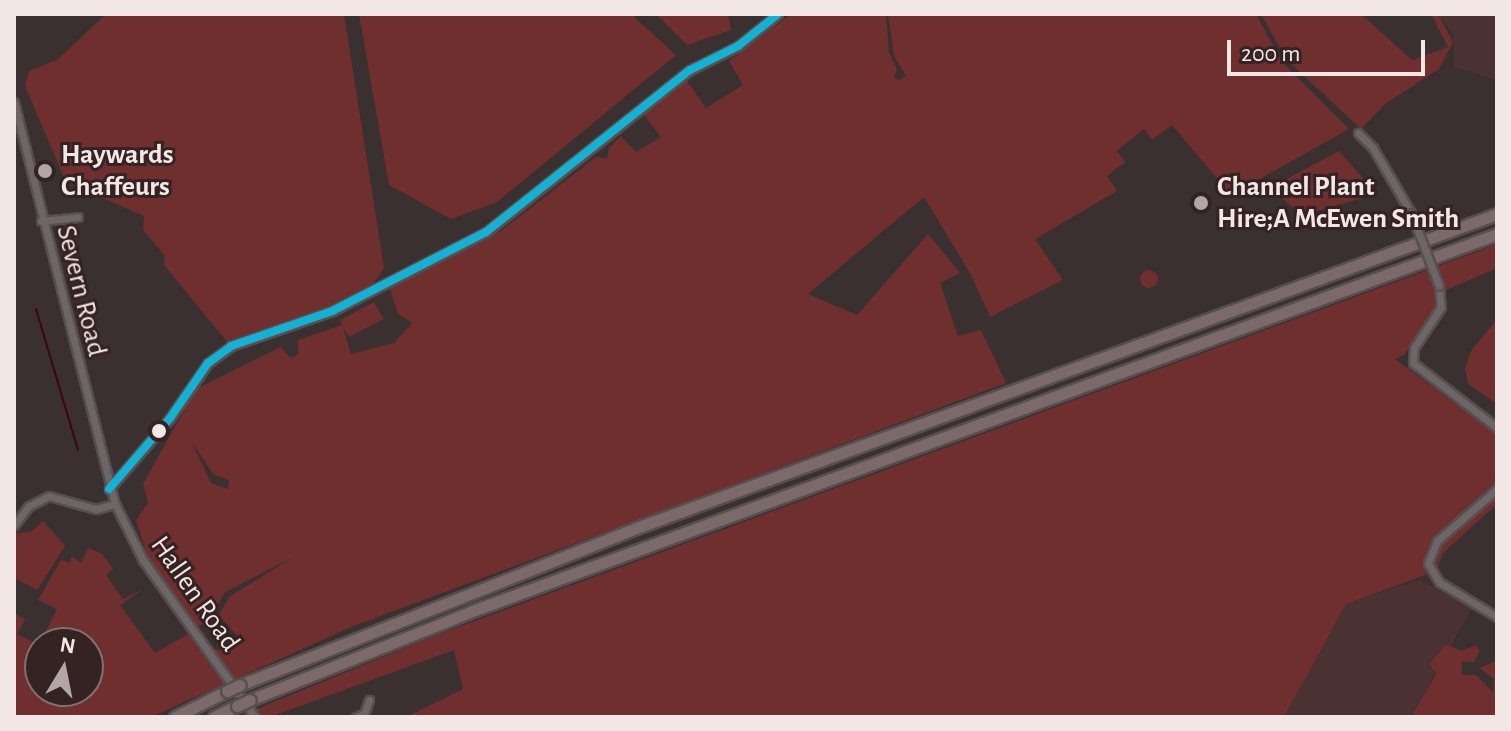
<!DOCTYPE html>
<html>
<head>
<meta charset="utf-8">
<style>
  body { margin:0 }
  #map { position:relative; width:1511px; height:731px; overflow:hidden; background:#3a3030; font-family:"Alegreya Sans",sans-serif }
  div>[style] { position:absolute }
  .built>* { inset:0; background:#493231 }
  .green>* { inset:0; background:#6f2f2f }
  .round { border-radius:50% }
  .stream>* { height:2px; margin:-1px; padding:0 1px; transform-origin:1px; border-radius:1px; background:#3b070c }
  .roads { filter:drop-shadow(2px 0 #574f4f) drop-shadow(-2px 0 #574f4f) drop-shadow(0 2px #574f4f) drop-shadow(0 -2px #574f4f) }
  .minor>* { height:7px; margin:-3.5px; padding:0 3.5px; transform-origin:3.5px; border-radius:3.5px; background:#6e6666 }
  .highway>* { height:11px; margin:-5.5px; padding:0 5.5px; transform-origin:5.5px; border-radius:5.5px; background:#7b6a69 }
  .bridges { filter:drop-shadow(2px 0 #574f4f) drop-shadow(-2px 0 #574f4f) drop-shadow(0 2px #574f4f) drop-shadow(0 -2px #574f4f) }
  .minor-bridge>* { height:7px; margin:-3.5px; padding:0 3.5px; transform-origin:3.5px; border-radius:3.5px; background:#6e6666 }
  .highway-bridge>* { height:11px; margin:-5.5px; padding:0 5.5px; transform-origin:5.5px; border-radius:5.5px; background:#7b6a69 }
  .bus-1>* { height:8px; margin:-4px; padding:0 4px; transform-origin:4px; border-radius:4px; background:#13b2d5 }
  .dots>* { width:22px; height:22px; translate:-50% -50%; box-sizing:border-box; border:4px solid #342322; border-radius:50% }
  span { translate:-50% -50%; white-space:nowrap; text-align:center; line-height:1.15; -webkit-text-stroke:6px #342322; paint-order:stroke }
  .poi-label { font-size:28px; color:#f3e7e6; font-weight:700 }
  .left { translate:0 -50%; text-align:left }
  .street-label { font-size:28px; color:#f3e7e6 }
  .frame { position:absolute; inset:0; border:16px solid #f3e7e6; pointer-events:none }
  .north { position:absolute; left:24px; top:627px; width:80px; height:80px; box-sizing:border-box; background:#342322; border:2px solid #807170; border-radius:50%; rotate:10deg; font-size:22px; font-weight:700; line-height:32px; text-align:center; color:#f3e7e6 }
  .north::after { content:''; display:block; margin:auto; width:28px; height:36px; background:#b2a7a6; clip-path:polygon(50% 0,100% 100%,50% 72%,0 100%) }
  .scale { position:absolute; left:1227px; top:40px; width:198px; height:36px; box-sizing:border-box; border:4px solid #f3e7e6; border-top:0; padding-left:10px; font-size:24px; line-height:28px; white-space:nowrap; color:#f3e7e6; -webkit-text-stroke:6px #342322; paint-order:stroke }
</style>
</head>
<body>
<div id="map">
  <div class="built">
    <i style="clip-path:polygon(1438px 14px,1497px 14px,1497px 80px,1454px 67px,1453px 34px)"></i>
    <i style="clip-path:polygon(1420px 580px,1472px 608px,1411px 717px,1284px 717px,1346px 603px)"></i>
  </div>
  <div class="green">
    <i style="clip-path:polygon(106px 14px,344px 14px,384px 268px,373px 284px,328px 310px,228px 343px,164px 265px,165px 256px,143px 230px,144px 216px,71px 184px,63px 175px,25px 86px,29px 71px,57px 60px)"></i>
    <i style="clip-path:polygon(359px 14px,631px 14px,676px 55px,497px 202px,451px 219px,389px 185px)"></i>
    <i style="clip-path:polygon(656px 14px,728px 14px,731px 30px,687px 45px)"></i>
    <i style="clip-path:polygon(evenodd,791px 14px,886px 14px,889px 52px,897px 70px,894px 77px,899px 80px,906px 76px,894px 56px,888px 14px,1256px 14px,1281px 61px,1349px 129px,1231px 195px,1172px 125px,1152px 140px,1144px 129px,1117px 151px,1125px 162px,1107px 176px,1117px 191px,1035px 239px,1063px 280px,990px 317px,971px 275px,924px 197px,808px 294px,857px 315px,928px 234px,960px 273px,940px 283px,958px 336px,981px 330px,1006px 383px,351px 627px,151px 717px,14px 717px,14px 613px,25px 619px,17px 634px,39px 645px,57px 609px,38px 600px,61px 560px,70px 563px,72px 556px,81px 563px,88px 548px,102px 554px,113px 569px,106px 575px,123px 599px,142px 590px,120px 605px,155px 653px,188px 634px,215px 672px,225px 667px,210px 649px,231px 651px,225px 644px,239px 638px,219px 615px,229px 597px,292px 558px,225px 592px,210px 619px,196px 628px,150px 564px,136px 520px,148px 503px,143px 484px,196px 389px,281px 347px,290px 358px,298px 355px,298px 340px,342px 325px,340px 320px,374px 302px,384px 319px,349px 337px,343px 328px,351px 354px,394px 343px,412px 323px,398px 314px,389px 286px,501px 231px,596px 157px,607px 158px,609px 148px,621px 136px,636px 152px,661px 137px,644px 115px,687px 81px,706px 108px,743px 85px,729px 61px,791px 14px,191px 441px,214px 475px,229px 480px,228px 489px,211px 483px,191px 441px,791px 14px,40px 643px,88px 643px,88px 691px,40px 691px,40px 643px)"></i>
    <i style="clip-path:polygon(1261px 14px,1361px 14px,1412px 60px,1448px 47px,1432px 16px,1438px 14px,1453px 42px,1439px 69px,1385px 104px,1361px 129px,1286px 59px)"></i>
    <i style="clip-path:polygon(1339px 151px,1377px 194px,1302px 215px,1270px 188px)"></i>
    <i style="clip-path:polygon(1497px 244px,1497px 268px,1444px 291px,1436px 267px)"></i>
    <i style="clip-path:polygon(1428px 270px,1437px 292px,1436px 311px,1404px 355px,1395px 359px,1497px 435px,1497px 504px,1443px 553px,1436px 571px,1346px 604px,1284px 717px,406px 717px,463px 689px,454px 650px,270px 717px,238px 717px,431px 637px)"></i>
    <i class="round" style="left:1140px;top:270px;width:18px;height:18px"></i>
    <i style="clip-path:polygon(1497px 319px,1497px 404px,1468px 384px,1465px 369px,1471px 351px)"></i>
    <i style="clip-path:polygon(43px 521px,65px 546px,37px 590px,14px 578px,14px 533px,31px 532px)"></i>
    <i style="clip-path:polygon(1446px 644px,1462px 651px,1476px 645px,1480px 651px,1474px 662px,1462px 661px,1462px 675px,1476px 675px,1493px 692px,1494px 679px,1480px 668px,1497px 660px,1497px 717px,1411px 717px,1436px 674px,1430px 664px)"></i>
  </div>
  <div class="stream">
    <i style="left:36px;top:309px;width:147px;rotate:73.4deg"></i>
  </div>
  <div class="roads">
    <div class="minor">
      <i style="left:14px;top:102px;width:414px;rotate:75.9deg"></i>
      <i style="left:115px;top:504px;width:63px;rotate:63.4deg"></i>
      <i style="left:143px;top:560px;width:193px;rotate:54.5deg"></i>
      <i style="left:1358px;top:133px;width:21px;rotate:45deg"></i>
      <i style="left:1373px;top:148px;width:75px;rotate:59.7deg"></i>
      <i style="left:41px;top:221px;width:37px;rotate:-6deg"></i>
      <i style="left:1439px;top:286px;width:21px;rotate:85deg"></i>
      <i style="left:1441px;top:307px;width:49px;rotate:123.4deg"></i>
      <i style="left:1414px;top:348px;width:15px;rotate:94deg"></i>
      <i style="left:1413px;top:363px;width:106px;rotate:37.7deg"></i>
      <i style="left:109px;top:489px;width:94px;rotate:-49.3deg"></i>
      <i style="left:170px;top:418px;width:67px;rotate:-55.4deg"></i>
      <i style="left:208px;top:363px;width:29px;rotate:-36deg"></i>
      <i style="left:231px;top:346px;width:107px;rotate:-19.1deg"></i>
      <i style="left:332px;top:311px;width:173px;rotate:-27.2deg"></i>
      <i style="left:486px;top:232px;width:260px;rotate:-38.5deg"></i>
      <i style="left:690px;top:70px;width:54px;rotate:-26.6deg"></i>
      <i style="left:738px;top:46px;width:51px;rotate:-38.7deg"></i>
      <i style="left:1497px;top:489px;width:79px;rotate:139.1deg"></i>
      <i style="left:1437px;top:541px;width:24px;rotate:112deg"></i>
      <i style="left:1428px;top:563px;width:22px;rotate:60deg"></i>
      <i style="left:1439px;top:582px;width:68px;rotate:31.1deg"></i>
      <i style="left:14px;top:525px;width:24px;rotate:-52deg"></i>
      <i style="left:29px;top:506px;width:22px;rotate:-27deg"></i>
      <i style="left:49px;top:496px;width:49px;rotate:15.5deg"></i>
      <i style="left:96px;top:509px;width:20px;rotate:-15deg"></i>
      <i style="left:356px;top:717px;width:9px;rotate:-21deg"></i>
      <i style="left:364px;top:714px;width:15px;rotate:-70deg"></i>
    </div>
    <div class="highway">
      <i style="left:240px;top:685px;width:426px;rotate:-21.6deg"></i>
      <i style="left:636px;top:528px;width:916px;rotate:-20.04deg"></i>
      <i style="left:250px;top:700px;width:239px;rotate:-21.8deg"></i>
      <i style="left:472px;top:611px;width:1092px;rotate:-20.19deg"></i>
      <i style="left:175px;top:717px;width:58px;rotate:-26.6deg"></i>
      <i style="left:214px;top:717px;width:25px;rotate:-26deg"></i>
    </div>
  </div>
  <div class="bridges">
    <div class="minor-bridge">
      <i style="left:1411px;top:213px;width:78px;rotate:69deg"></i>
    </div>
    <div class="highway-bridge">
      <i style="left:227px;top:691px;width:14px;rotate:-25deg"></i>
      <i style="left:237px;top:706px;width:14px;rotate:-25deg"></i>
    </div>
  </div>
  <div class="bus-1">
    <i style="left:109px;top:489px;width:94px;rotate:-49.3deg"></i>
    <i style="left:170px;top:418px;width:67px;rotate:-55.4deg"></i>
    <i style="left:208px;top:363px;width:29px;rotate:-36deg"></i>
    <i style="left:231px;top:346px;width:107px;rotate:-19.1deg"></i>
    <i style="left:332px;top:311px;width:173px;rotate:-27.2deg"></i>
    <i style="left:486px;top:232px;width:260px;rotate:-38.5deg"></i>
    <i style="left:690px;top:70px;width:54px;rotate:-26.6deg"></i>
    <i style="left:738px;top:46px;width:51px;rotate:-38.7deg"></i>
  </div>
  <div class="dots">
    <i style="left:45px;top:171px;background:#b2a7a6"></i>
    <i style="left:1201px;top:203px;background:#b2a7a6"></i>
    <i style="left:159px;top:431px;background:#f3e7e6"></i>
  </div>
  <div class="poi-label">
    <span class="left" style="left:61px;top:171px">Haywards<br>Chaffeurs</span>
    <span class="left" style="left:1217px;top:203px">Channel Plant<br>Hire;A McEwen Smith</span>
  </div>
  <div class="street-label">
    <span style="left:81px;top:291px;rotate:76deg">Severn Road</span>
    <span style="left:195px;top:594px;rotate:55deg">Hallen Road</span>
  </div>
  <div class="frame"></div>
  <div class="north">N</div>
  <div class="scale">200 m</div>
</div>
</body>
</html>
